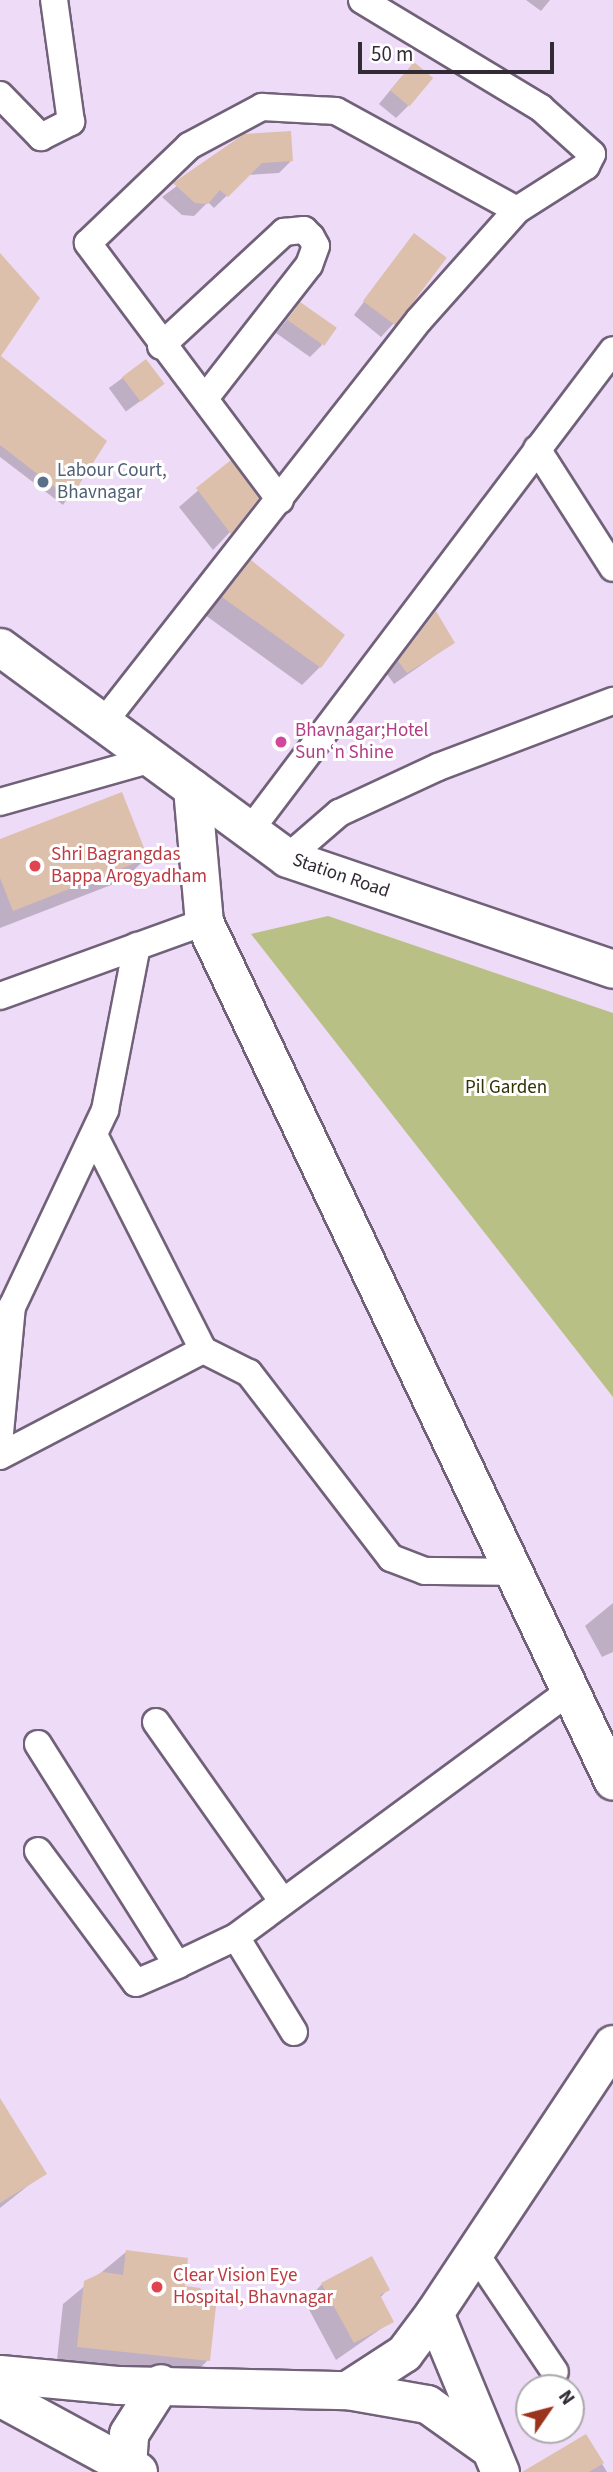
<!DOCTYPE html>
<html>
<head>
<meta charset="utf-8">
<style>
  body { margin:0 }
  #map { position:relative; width:613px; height:2472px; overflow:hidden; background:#eedbf7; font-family:"Source Sans 3",sans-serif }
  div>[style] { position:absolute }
  .green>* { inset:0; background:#b8c086 }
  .shadow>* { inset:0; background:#0003; transform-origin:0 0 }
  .building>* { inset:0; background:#ddc0ac; transform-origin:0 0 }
  .roads { filter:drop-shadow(2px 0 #716179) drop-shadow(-2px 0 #716179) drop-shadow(0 2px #716179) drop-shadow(0 -2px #716179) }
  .street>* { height:26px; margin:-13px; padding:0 13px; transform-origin:13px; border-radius:13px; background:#fff }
  .secondary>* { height:37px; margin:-18.5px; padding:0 18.5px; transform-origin:18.5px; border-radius:18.5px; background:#fff }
  .primary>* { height:38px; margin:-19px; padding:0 19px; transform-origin:19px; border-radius:19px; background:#fff }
  .dots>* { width:19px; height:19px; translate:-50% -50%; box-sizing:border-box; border:4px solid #fff; border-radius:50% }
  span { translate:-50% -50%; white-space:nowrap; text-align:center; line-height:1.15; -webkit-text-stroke:6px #fff; paint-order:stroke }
  .service-label { font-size:19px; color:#4e5e75 }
  .left { translate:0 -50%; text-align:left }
  .hotel-label { font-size:19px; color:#b23c85 }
  .health-label { font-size:19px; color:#be3a42 }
  .street-label { font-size:19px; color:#322a35 }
  .park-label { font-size:19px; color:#2f3304 }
  .north { position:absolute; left:515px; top:2374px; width:70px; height:70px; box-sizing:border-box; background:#fff; border:2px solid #adaaae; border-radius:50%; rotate:55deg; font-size:19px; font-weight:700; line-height:28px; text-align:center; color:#322a35 }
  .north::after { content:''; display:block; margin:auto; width:24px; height:32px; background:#9c331d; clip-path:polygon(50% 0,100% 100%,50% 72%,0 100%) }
  .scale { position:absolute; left:358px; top:42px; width:196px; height:32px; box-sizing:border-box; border:4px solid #322a35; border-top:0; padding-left:9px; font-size:21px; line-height:24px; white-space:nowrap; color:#322a35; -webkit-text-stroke:5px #fff; paint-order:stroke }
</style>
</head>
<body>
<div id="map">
  <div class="green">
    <i style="clip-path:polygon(328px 916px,613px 1013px,613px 1397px,251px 934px)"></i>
  </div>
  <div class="shadow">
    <i style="clip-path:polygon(526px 0,550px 0,541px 11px)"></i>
    <i style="clip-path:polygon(402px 76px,408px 106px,396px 118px,379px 104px)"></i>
    <i style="clip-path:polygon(245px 136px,291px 161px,279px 173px,248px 175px,214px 208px,208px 202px,194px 216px,182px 215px,162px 197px)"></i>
    <i style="clip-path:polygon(414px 235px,393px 324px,381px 337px,354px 315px)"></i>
    <i style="clip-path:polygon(300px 304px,322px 345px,310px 357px,276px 333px)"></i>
    <i style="clip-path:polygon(0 358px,105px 442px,63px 505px,0 457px)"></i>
    <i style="left:146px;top:361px;width:29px;height:46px;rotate:54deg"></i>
    <i style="clip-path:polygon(230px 463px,230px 532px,213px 550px,179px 507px)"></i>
    <i style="clip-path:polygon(251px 562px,320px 667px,302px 685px,205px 615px)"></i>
    <i style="clip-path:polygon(435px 614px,453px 643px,394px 684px,387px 674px)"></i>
    <i style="clip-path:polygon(0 841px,146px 858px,124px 880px,0 928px)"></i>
    <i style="clip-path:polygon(613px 1603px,613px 1652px,602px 1657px,585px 1626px)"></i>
    <i style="clip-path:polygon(0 2123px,44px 2173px,0 2208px)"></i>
    <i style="clip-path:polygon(126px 2252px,183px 2288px,208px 2360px,186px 2382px,56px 2369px,63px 2304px)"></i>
    <i style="clip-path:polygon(322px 2284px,388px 2289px,380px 2298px,392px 2321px,336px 2360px,305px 2302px)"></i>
    <i style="clip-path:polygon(586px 2437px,607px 2472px,527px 2472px)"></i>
  </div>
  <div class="building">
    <i style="left:414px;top:62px;width:25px;height:37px;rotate:40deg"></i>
    <i style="clip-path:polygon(291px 131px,293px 161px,262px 163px,228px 197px,220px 190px,208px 204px,195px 203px,173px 183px,244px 134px)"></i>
    <i style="left:414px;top:233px;width:41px;height:85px;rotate:37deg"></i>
    <i style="clip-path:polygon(0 253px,40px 298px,1px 356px,107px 441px,70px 499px,0 445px)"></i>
    <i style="left:300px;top:302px;width:45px;height:22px;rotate:35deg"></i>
    <i style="left:146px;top:359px;width:31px;height:30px;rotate:53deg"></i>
    <i style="clip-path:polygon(231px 460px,259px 498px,231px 534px,196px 488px)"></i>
    <i style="clip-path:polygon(251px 560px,345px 635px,321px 668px,222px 597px)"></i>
    <i style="clip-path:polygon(436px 611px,455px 643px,407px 673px,398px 661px)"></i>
    <i style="clip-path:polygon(122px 792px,148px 858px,13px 911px,0 878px,0 839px)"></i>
    <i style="clip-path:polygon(0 2098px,47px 2174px,0 2203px)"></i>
    <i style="clip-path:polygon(126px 2250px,188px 2258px,185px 2286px,200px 2288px,216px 2306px,210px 2361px,77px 2347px,84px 2281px,103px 2272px,123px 2275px)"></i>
    <i style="clip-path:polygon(372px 2256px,390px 2290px,380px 2295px,394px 2322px,354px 2343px,321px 2283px)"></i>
    <i style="clip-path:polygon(586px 2434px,604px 2463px,589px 2472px,522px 2472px)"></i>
  </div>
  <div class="roads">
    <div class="street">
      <i style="left:0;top:95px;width:59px;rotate:45.7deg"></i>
      <i style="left:41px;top:137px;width:34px;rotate:-27deg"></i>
      <i style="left:71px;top:122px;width:123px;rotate:-97.9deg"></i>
      <i style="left:161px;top:346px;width:168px;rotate:-42.8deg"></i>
      <i style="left:284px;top:232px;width:20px;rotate:-6deg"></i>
      <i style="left:304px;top:230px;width:10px;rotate:45deg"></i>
      <i style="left:311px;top:237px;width:10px;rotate:61deg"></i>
      <i style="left:316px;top:246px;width:20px;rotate:110deg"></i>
      <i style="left:309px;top:265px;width:169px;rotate:128deg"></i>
      <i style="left:537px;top:449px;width:141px;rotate:57.4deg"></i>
      <i style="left:280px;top:500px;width:321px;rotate:-126.8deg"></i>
      <i style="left:88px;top:243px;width:140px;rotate:-43.8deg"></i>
      <i style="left:189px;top:146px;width:83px;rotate:-28.1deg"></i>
      <i style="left:262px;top:107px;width:74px;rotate:3.1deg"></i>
      <i style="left:336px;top:111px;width:206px;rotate:28.7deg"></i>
      <i style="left:103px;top:723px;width:512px;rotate:-51.9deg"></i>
      <i style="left:419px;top:320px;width:147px;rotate:-48.3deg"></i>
      <i style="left:517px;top:210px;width:82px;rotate:-32.5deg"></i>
      <i style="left:586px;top:166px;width:13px;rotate:-63deg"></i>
      <i style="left:592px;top:154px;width:69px;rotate:-138deg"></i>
      <i style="left:541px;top:108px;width:209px;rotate:-148.9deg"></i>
      <i style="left:0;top:802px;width:158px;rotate:-15.8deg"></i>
      <i style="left:248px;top:833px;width:605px;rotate:-52.92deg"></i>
      <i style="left:287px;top:858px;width:69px;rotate:-40.9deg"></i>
      <i style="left:339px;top:813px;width:109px;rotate:-24.9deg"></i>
      <i style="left:438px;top:767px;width:187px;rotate:-20.7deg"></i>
      <i style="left:0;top:996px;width:217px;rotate:-19.9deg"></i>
      <i style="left:95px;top:1137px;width:239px;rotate:63.1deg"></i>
      <i style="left:0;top:1433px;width:127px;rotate:-84.6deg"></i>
      <i style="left:12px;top:1307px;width:218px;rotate:-64.7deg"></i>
      <i style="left:105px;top:1110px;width:167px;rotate:-79deg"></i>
      <i style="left:0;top:1456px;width:229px;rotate:-27.6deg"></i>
      <i style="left:203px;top:1350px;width:51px;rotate:26.6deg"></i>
      <i style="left:249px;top:1373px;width:233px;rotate:52.5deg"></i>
      <i style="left:391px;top:1558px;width:36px;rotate:21deg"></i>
      <i style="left:425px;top:1571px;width:89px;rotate:0.6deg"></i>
      <i style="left:156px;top:1722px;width:220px;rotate:54.8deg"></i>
      <i style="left:38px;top:1744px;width:261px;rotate:57.8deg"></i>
      <i style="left:177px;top:1965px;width:65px;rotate:-25.4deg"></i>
      <i style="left:38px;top:1851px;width:164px;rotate:53.4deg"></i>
      <i style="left:136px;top:1983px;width:46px;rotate:-23.2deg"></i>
      <i style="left:294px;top:2032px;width:111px;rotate:-121.4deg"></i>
      <i style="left:236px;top:1937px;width:415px;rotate:-36.4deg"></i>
      <i style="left:475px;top:2253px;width:143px;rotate:56.1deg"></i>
    </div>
    <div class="secondary">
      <i style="left:0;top:647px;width:356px;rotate:36.3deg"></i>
      <i style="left:287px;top:858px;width:344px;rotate:18.8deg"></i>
      <i style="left:192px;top:788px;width:135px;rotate:84.9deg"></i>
      <i style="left:204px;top:922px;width:951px;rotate:64.54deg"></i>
      <i style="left:0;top:2374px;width:120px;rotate:5.3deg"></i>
      <i style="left:119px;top:2385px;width:228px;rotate:1.3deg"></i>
      <i style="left:347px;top:2390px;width:68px;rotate:-33deg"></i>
      <i style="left:404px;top:2353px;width:50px;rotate:-53.1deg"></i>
      <i style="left:347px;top:2390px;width:81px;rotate:9.9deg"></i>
      <i style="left:427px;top:2404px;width:71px;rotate:35.3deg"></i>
      <i style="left:500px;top:2472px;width:172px;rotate:-112.5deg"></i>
      <i style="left:434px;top:2313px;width:323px;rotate:-56.4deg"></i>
    </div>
    <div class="primary">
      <i style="left:0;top:2397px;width:157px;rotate:28.5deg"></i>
      <i style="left:127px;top:2466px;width:32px;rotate:-86deg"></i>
      <i style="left:129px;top:2434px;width:59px;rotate:-57.4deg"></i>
    </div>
  </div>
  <div class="dots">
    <i style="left:43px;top:482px;background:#5c6f8a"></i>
    <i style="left:281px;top:742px;background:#d1479c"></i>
    <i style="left:35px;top:866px;background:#e0444e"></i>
    <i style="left:157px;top:2287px;background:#e0444e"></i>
  </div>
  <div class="service-label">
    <span class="left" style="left:57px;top:482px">Labour Court,<br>Bhavnagar</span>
  </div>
  <div class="hotel-label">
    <span class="left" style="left:295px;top:742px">Bhavnagar;Hotel<br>Sun ‘n Shine</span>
  </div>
  <div class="health-label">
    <span class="left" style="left:51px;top:866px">Shri Bagrangdas<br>Bappa Arogyadham</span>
    <span class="left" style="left:173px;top:2287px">Clear Vision Eye<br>Hospital, Bhavnagar</span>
  </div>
  <div class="street-label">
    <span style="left:341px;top:876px;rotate:19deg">Station Road</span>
  </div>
  <div class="park-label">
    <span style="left:506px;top:1088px">Pil Garden</span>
  </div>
  <div class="north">N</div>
  <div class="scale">50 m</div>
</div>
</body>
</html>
